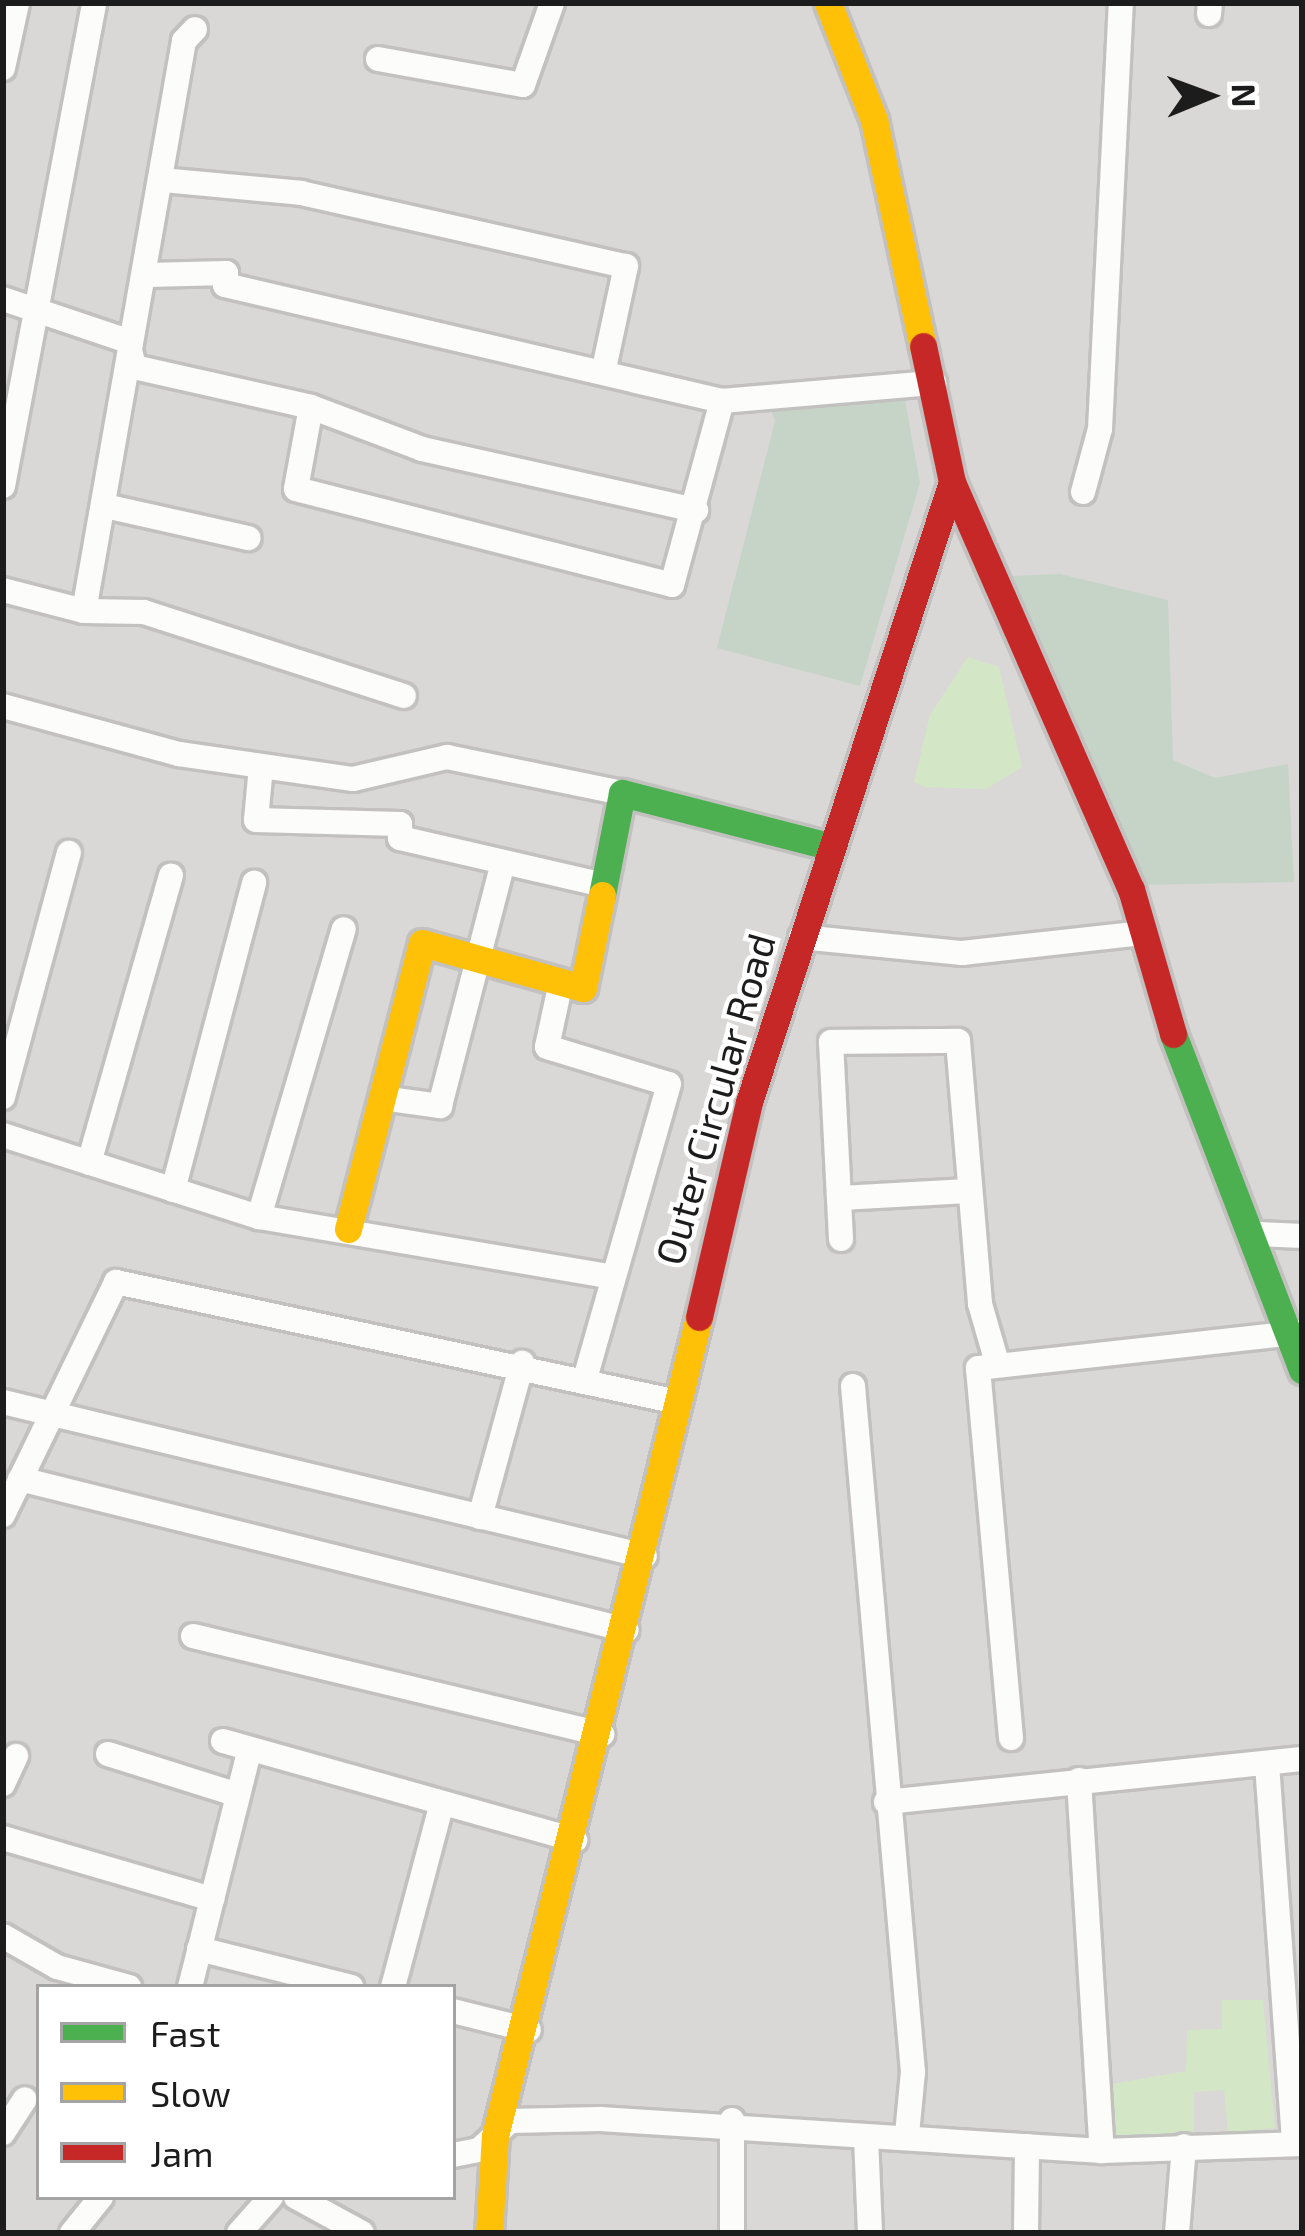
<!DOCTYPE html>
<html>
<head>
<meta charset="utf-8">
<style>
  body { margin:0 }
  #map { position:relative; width:1305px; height:2236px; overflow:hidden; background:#ebe9e5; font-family:"Exo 2",sans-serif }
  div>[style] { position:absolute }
  .residential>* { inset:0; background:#dad8d6 }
  .grass>* { inset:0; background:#d3e6c6 }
  .cemetery>* { inset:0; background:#c5d4c7 }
  .roads { filter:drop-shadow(3px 0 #c2c1bf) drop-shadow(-3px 0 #c2c1bf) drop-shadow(0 3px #c2c1bf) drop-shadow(0 -3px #c2c1bf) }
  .street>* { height:24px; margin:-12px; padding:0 12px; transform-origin:12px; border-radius:12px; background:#fcfcfb }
  .fast>* { height:27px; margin:-13.5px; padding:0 13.5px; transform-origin:13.5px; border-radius:13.5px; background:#4caf50 }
  .slow>* { height:27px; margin:-13.5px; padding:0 13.5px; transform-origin:13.5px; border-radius:13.5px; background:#ffc107 }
  .jam>* { height:27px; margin:-13.5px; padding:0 13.5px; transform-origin:13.5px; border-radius:13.5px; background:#c62828 }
  span { translate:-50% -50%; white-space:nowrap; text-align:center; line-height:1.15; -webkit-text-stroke:9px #fff; paint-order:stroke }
  .street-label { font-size:39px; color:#1c1c1c }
  .frame { position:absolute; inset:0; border:6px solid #1c1c1c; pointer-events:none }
  .legend { position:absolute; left:36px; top:1984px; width:420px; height:216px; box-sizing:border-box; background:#fff; border:3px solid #a4a4a4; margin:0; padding:15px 21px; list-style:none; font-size:36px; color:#1c1c1c }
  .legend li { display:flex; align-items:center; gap:24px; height:60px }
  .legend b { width:60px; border:3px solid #a4a4a4 }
  .north { position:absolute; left:1149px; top:36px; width:120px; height:120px; -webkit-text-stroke:9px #fff; paint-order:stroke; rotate:89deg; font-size:33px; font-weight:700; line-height:48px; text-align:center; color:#1c1c1c }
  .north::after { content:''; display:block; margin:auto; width:42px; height:54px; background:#1c1c1c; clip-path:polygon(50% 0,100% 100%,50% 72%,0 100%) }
</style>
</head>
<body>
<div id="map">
  <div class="residential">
    <i style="clip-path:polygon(evenodd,3px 3px,1302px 3px,1302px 2233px,3px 2233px,3px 3px,39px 1987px,453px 1987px,453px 2197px,39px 2197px,39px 1987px)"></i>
  </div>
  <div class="grass">
    <i style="clip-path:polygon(968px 657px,999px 667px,1022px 767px,986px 789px,924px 787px,914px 782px,930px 715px)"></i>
    <i style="clip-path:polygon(1222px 2000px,1263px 2000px,1275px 2128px,1228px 2133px,1224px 2090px,1194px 2092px,1194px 2139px,1109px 2144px,1106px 2085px,1186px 2071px,1187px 2030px,1222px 2029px)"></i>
  </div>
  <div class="cemetery">
    <i style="clip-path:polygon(903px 389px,920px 483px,860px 686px,717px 648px,775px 421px,767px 398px)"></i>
    <i style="clip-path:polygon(1060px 574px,1168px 600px,1173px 760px,1215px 778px,1288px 764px,1294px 882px,1137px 885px,1009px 576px)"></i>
  </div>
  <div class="roads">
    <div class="street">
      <i style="left:1209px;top:14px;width:11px;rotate:-85deg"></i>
      <i style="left:378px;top:59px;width:147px;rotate:10.2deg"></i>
      <i style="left:523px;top:85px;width:87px;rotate:-70.5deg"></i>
      <i style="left:3px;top:68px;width:66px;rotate:-77.8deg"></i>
      <i style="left:162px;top:180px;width:140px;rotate:5.3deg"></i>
      <i style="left:301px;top:193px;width:333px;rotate:12.7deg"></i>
      <i style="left:626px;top:266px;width:109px;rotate:102.1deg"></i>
      <i style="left:148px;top:275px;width:78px;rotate:-1.5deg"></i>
      <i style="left:226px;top:273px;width:12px;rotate:95deg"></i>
      <i style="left:225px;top:285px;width:510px;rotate:13.14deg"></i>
      <i style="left:722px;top:401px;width:213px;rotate:-4.9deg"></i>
      <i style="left:3px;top:299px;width:132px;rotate:18.6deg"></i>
      <i style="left:128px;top:341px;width:27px;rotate:77deg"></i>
      <i style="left:134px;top:367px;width:181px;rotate:12.7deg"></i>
      <i style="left:311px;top:407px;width:119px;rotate:20.7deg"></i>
      <i style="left:422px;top:449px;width:281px;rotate:12.6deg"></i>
      <i style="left:311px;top:407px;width:83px;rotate:100.4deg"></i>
      <i style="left:296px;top:489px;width:388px;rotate:14.3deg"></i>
      <i style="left:672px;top:585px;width:191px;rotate:-74.8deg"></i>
      <i style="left:3px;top:486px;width:491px;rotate:-79.3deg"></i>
      <i style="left:1083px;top:492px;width:65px;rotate:-74.9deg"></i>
      <i style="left:1100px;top:429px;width:427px;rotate:-87.2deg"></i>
      <i style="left:105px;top:506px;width:147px;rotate:12.6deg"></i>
      <i style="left:3px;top:590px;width:84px;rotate:14.5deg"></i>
      <i style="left:84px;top:611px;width:579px;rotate:-80.05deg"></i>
      <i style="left:184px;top:41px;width:16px;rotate:-47deg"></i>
      <i style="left:84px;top:611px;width:60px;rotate:1deg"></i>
      <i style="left:144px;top:612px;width:273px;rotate:17.9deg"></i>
      <i style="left:3px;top:706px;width:182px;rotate:15.3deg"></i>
      <i style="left:179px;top:754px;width:176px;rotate:8.2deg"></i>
      <i style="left:353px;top:779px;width:97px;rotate:-13.2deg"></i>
      <i style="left:447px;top:757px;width:179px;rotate:11.6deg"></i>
      <i style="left:261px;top:766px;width:54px;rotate:95.3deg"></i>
      <i style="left:256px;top:820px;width:144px;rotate:1.6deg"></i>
      <i style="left:400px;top:824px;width:14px;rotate:90deg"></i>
      <i style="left:400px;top:838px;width:208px;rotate:13deg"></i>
      <i style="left:801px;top:937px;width:162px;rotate:5.7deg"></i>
      <i style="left:962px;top:953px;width:183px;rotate:-6.3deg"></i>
      <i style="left:561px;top:982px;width:66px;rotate:102.2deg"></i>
      <i style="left:547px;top:1047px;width:127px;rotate:16.9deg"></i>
      <i style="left:669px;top:1084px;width:306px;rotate:105.9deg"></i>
      <i style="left:3px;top:1097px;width:253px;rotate:-74.9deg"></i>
      <i style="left:382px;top:1098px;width:59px;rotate:7.9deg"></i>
      <i style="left:440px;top:1106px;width:252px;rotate:-75.5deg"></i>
      <i style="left:3px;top:1135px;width:269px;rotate:17.8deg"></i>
      <i style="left:259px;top:1217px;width:353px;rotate:9.6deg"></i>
      <i style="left:89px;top:1163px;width:299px;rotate:-74.1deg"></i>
      <i style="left:173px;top:1190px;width:318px;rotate:-75.2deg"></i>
      <i style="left:839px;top:1198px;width:131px;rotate:-3.1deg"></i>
      <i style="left:259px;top:1217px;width:300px;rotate:-73.6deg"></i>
      <i style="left:1258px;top:1234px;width:44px;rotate:2.6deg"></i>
      <i style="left:841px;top:1239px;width:197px;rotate:-92.9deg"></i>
      <i style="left:831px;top:1042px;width:127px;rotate:-0.5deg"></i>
      <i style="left:958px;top:1041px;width:264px;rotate:85.2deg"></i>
      <i style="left:980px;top:1304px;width:57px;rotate:73.8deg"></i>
      <i style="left:853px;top:1386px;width:689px;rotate:85deg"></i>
      <i style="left:913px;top:2072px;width:62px;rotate:95.5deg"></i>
      <i style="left:3px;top:1402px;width:660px;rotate:13.49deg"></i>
      <i style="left:20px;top:1479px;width:625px;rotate:13.97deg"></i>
      <i style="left:3px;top:1515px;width:259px;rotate:-64.1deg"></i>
      <i style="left:116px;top:1282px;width:570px;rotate:12.06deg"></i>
      <i style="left:480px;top:1517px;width:160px;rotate:-74.7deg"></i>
      <i style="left:193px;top:1636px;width:421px;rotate:13.5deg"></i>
      <i style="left:1011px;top:1738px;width:371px;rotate:-95.1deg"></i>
      <i style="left:978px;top:1368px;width:326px;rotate:-6.3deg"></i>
      <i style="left:223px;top:1741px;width:366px;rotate:15.7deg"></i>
      <i style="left:108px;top:1754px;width:136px;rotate:17.5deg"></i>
      <i style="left:1267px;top:1764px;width:380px;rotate:85.9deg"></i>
      <i style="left:1079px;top:1780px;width:372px;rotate:86.5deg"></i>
      <i style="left:3px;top:1784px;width:31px;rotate:-65deg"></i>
      <i style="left:886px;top:1802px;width:418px;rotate:-5.9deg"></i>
      <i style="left:3px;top:1838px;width:218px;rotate:16.3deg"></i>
      <i style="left:3px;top:1936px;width:62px;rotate:29.9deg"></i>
      <i style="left:57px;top:1967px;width:75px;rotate:15.5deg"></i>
      <i style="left:199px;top:1949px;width:157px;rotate:14deg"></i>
      <i style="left:190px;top:1987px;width:245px;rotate:-75.9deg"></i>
      <i style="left:393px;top:1987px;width:190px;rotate:-75.1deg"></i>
      <i style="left:453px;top:2011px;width:78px;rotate:14deg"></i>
      <i style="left:3px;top:2133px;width:40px;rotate:-57.1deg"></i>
      <i style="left:866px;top:2137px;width:96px;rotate:87.6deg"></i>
      <i style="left:453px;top:2155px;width:26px;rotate:-11deg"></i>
      <i style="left:479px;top:2150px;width:42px;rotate:-43.1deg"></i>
      <i style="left:510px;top:2121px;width:90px;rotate:-1.3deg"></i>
      <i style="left:600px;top:2119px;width:503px;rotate:3.65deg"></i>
      <i style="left:1102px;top:2151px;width:200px;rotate:-2deg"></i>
      <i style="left:296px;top:2197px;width:75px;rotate:28.6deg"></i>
      <i style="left:72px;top:2233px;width:46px;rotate:-51.1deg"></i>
      <i style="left:239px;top:2233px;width:48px;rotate:-48.4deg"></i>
      <i style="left:732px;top:2233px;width:113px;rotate:-90deg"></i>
      <i style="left:1026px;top:2233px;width:87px;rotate:-89.3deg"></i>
      <i style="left:1177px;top:2233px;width:87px;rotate:-85.4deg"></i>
    </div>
    <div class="fast">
      <i style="left:602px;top:895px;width:104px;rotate:-78.9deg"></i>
      <i style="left:622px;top:793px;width:214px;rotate:14.4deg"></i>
      <i style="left:1173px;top:1034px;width:360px;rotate:69deg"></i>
    </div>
    <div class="slow">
      <i style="left:828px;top:3px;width:126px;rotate:68.5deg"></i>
      <i style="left:874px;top:120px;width:231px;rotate:77.8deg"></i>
      <i style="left:348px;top:1229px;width:295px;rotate:-75.5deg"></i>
      <i style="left:422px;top:943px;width:167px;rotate:15.6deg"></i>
      <i style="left:583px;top:988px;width:95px;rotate:-78.5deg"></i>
      <i style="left:489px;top:2233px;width:97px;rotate:-86.5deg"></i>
      <i style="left:495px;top:2136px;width:844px;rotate:-76.01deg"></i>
    </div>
    <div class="jam">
      <i style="left:952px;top:482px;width:445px;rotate:66.3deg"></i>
      <i style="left:1131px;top:889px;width:151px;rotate:73.8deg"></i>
      <i style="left:699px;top:1317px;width:221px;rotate:-76.9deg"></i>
      <i style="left:749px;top:1102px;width:652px;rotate:-71.87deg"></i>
      <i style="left:952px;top:482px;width:139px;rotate:-102deg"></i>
    </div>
  </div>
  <div class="street-label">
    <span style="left:715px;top:1099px;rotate:-74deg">Outer Circular Road</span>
  </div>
  <div class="frame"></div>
  <ul class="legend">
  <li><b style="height:15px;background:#4caf50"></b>Fast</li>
  <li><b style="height:15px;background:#ffc107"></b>Slow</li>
  <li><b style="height:15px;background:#c62828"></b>Jam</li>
  </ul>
  <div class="north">N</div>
</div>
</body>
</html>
